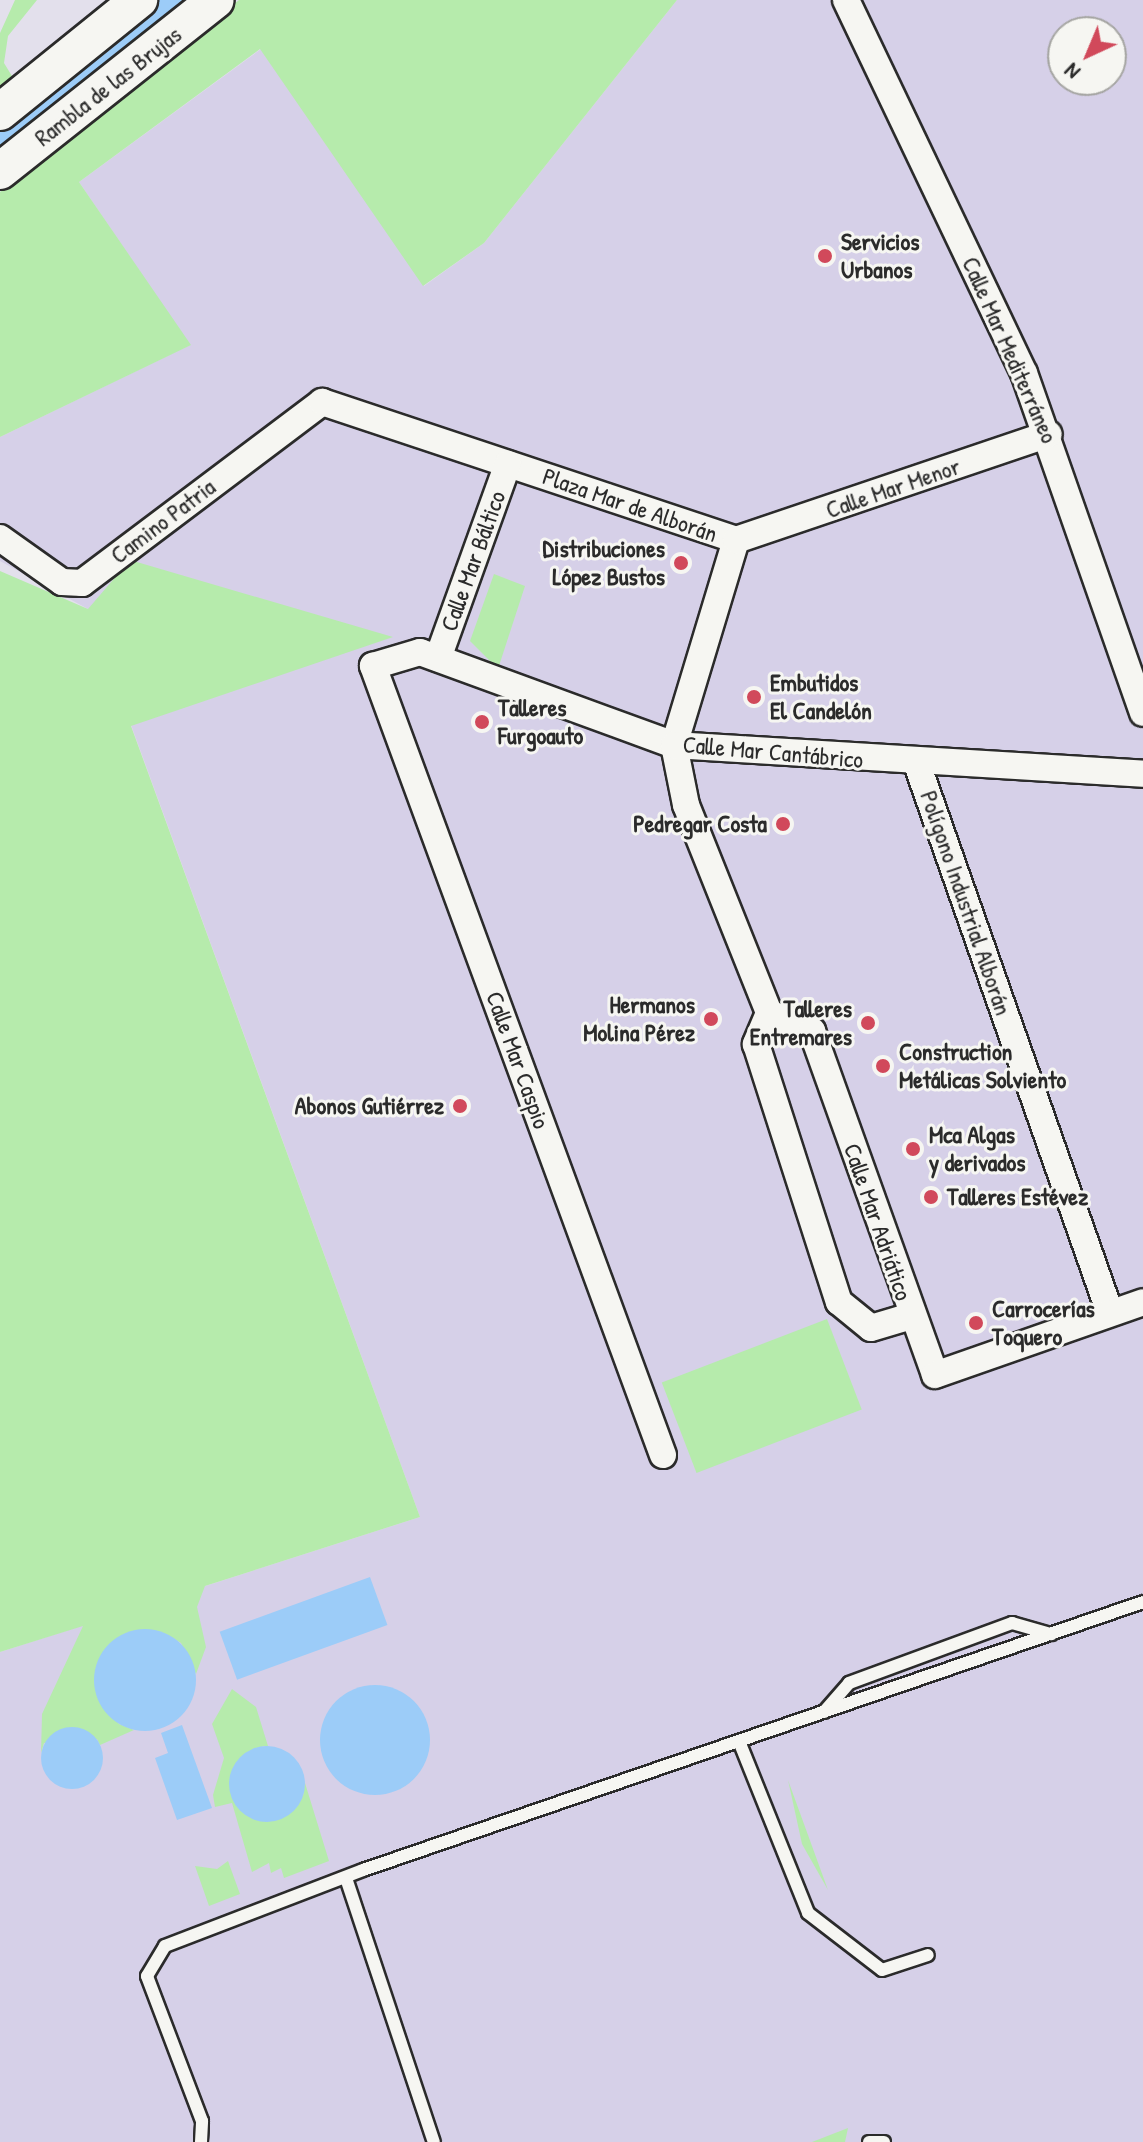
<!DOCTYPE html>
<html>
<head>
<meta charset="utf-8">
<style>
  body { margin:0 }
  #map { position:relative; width:1143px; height:2142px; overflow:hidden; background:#e3e0ec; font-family:"Patrick Hand",sans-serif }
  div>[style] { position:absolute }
  .built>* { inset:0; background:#d6d0e8 }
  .green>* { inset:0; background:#b6ebac; transform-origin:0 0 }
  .water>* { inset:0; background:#9cccf8; transform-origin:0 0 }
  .round { border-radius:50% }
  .roads { filter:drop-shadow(2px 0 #2b2b2b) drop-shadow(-2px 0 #2b2b2b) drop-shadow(0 2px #2b2b2b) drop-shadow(0 -2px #2b2b2b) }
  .lane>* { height:12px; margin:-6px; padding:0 6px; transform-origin:6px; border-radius:6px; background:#f6f6f2 }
  .street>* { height:26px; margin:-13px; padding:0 13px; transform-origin:13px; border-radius:13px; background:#f6f6f2 }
  .secondary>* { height:36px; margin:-18px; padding:0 18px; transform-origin:18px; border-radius:18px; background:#f6f6f2 }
  .dots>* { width:22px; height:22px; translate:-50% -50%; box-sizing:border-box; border:4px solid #f6f6f2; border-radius:50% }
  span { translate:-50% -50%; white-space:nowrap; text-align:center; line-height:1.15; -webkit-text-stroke:6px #f6f6f2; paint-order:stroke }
  .street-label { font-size:24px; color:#2b2b2b }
  .poi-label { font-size:24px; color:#2b2b2b; font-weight:700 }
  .left { translate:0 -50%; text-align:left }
  .right { translate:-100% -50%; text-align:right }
  .north { position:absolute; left:1047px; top:16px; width:80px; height:80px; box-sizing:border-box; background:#f6f6f2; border:2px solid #a5a5a2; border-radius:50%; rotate:224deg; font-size:22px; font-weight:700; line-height:32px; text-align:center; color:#2b2b2b }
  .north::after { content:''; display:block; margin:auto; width:28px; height:36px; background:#d1495b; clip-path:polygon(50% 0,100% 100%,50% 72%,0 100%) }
</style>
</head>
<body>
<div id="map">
  <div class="built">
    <i style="clip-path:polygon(evenodd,677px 0,1143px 0,1143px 2142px,0 2142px,0 1652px,420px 1517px,131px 725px,391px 637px,88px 609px,0 561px,0 437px,190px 345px,79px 182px,261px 49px,424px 286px,484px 243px,677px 0,1063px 32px,1111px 32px,1111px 80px,1063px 80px,1063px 32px)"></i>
  </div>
  <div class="green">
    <i style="clip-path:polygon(15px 0,37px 0,8px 36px,4px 63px,15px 81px,0 92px,0 33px)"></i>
    <i style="clip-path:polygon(239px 0,677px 0,484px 243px,423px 286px,260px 49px,79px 182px,191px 345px,0 437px,0 192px)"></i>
    <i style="clip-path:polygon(130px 560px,393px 637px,131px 726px,420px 1517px,205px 1586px,197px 1607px,206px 1647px,196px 1674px,181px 1643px,166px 1634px,132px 1631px,104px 1650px,94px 1682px,119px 1724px,134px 1730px,100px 1745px,97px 1739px,44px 1743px,41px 1753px,42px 1714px,83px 1626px,0 1652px,0 571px,88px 609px)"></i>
    <i style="clip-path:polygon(494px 574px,525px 586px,498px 669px,470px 641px)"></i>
    <i style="left:827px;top:1319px;width:97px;height:177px;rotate:69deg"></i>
    <i style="clip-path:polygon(232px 1689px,256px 1707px,268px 1746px,262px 1746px,303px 1796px,305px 1783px,329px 1861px,284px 1878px,281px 1868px,271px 1873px,269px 1863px,252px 1872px,232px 1803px,215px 1807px,213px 1795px,224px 1758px,212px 1724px)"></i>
    <i style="clip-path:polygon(788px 1780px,828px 1890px,802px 1844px)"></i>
    <i style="clip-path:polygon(228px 1861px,240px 1894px,209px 1906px,195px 1866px,217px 1869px)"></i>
    <i style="clip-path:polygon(848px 2128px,845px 2142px,812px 2142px)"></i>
  </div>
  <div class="water">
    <i style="clip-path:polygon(154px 0,201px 0,0 162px,0 124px)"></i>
    <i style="left:370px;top:1577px;width:51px;height:160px;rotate:70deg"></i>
    <i class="round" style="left:94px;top:1629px;width:102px;height:102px"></i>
    <i class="round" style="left:320px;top:1685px;width:110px;height:110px"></i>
    <i style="clip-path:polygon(182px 1725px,212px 1808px,177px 1820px,155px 1758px,168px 1753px,161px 1733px)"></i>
    <i class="round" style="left:41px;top:1727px;width:62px;height:62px"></i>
    <i class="round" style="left:229px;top:1746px;width:76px;height:76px"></i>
  </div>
  <div class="roads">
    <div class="lane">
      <i style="left:824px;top:1712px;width:38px;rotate:-49deg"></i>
      <i style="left:849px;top:1683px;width:174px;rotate:-20.2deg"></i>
      <i style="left:1012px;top:1623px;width:41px;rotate:15.8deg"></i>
      <i style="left:739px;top:1741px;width:185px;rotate:68.1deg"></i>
      <i style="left:808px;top:1913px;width:93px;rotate:37.6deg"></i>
      <i style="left:882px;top:1970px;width:48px;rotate:-18.1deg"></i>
      <i style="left:347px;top:1881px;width:275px;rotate:71.6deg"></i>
      <i style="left:201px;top:2142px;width:21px;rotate:-87deg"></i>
      <i style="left:202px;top:2121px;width:155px;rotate:-110.8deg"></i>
      <i style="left:147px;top:1976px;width:35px;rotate:-59deg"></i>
      <i style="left:165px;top:1946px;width:212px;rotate:-21deg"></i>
      <i style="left:363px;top:1870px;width:825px;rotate:-18.96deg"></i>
      <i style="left:869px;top:2142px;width:15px"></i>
    </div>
    <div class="street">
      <i style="left:846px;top:0;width:413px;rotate:64.5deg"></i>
      <i style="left:1024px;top:373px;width:360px;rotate:70.7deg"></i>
      <i style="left:0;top:538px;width:76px;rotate:35.4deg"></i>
      <i style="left:62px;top:582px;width:20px;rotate:3deg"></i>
      <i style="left:82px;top:583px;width:301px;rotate:-37deg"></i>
      <i style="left:322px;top:402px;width:436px;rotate:18.4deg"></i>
      <i style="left:736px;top:540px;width:214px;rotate:106.8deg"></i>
      <i style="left:674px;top:745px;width:61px;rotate:78.7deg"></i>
      <i style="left:686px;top:805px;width:224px;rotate:68.2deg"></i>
      <i style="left:769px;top:1013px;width:34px;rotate:113deg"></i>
      <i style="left:756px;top:1044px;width:271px;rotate:72.2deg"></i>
      <i style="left:839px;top:1302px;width:41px;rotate:39.1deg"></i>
      <i style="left:871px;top:1328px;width:42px;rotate:-16.7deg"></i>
      <i style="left:736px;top:540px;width:330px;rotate:-18.7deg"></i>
      <i style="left:438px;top:658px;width:206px;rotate:-70.2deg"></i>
      <i style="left:917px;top:764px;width:582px;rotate:70.63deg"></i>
      <i style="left:769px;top:1013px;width:47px;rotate:22.7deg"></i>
      <i style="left:812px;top:1031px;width:365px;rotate:70.3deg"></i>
      <i style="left:935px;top:1375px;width:220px;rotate:-19.3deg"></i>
      <i style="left:663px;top:1455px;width:841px;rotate:-110.18deg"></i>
      <i style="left:373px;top:666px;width:49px;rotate:-16.6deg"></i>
      <i style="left:420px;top:652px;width:270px;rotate:20.1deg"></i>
      <i style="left:674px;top:745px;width:470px;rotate:3.5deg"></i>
    </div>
    <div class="secondary">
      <i style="left:0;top:112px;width:179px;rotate:-38.9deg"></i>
      <i style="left:0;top:171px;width:275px;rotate:-38.4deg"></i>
    </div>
  </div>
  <div class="dots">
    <i style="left:825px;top:256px;background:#d1495b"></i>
    <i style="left:681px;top:563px;background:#d1495b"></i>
    <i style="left:754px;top:697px;background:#d1495b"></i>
    <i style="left:482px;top:722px;background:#d1495b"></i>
    <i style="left:783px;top:824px;background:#d1495b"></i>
    <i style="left:711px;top:1019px;background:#d1495b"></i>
    <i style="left:868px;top:1023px;background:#d1495b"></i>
    <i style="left:883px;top:1066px;background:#d1495b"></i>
    <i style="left:460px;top:1106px;background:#d1495b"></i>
    <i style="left:913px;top:1149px;background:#d1495b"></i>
    <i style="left:931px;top:1197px;background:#d1495b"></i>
    <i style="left:976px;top:1323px;background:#d1495b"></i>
  </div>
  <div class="street-label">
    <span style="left:108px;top:86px;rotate:-38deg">Rambla de las Brujas</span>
    <span style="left:1010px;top:350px;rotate:66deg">Calle Mar Mediterráneo</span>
    <span style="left:893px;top:488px;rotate:-19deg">Calle Mar Menor</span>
    <span style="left:630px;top:505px;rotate:19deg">Plaza Mar de Alborán</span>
    <span style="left:163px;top:521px;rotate:-37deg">Camino Patria</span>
    <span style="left:473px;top:561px;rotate:-70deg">Calle Mar Báltico</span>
    <span style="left:773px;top:752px;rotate:5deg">Calle Mar Cantábrico</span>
    <span style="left:966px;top:903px;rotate:71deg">Polígono Industrial Alborán</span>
    <span style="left:518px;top:1060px;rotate:70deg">Calle Mar Caspio</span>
    <span style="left:878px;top:1222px;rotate:71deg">Calle Mar Adriático</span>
  </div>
  <div class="poi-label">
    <span class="left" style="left:841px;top:256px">Servicios<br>Urbanos</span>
    <span class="right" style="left:665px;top:563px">Distribuciones<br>López Bustos</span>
    <span class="left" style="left:770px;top:697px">Embutidos<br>El Candelón</span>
    <span class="left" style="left:498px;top:722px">Talleres<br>Furgoauto</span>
    <span class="right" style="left:767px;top:824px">Pedregar Costa</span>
    <span class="right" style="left:695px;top:1019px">Hermanos<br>Molina Pérez</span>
    <span class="right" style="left:852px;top:1023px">Talleres<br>Entremares</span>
    <span class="left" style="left:899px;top:1066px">Construction<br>Metálicas Solviento</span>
    <span class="right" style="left:444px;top:1106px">Abonos Gutiérrez</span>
    <span class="left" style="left:929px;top:1149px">Mca Algas<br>y derivados</span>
    <span class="left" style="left:947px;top:1197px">Talleres Estévez</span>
    <span class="left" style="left:992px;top:1323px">Carrocerías<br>Toquero</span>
  </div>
  <div class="north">N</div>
</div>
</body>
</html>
